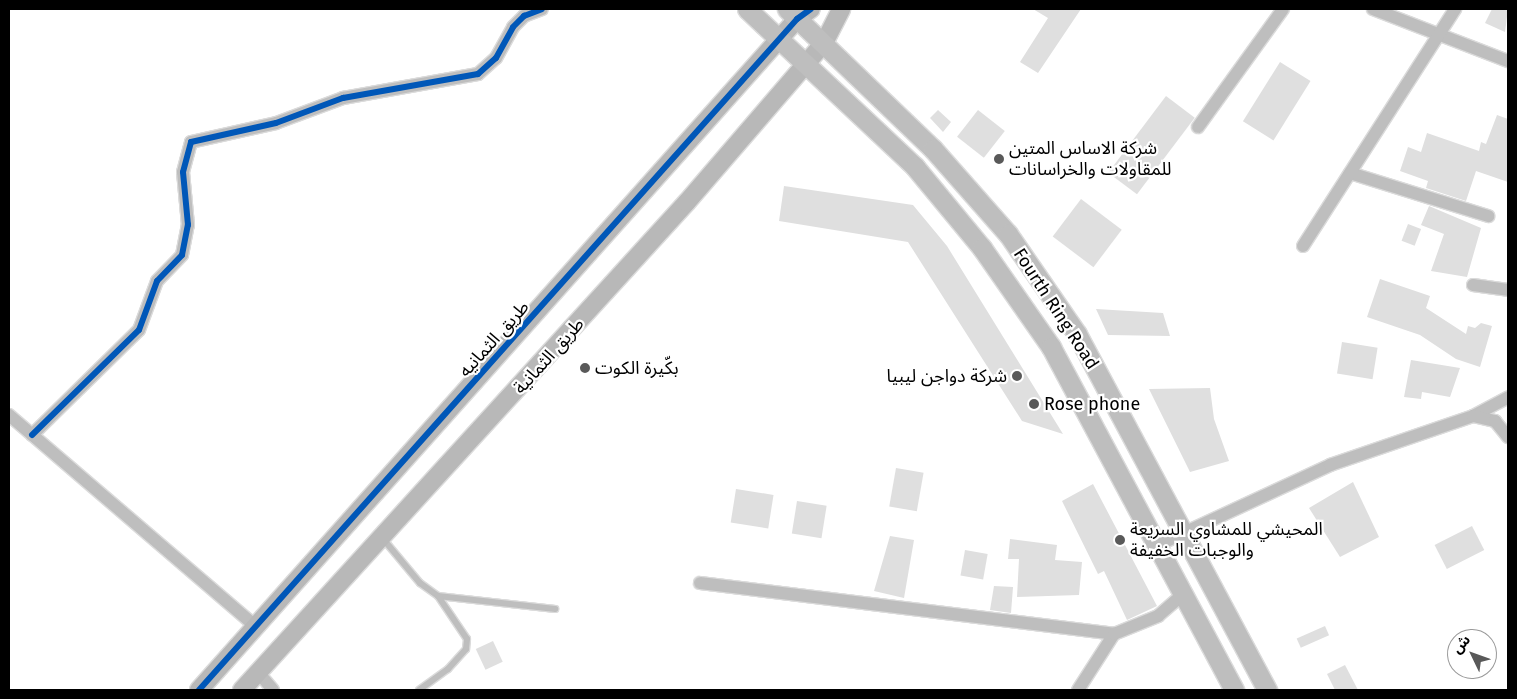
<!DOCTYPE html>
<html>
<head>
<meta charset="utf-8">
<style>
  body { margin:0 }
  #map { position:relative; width:1517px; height:699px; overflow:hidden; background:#fff; font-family:"Fira Sans","Noto Sans Arabic",sans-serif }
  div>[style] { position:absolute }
  .building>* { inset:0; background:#dfdfdf; transform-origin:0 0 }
  .roads { filter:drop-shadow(1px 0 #dbdbdb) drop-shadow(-1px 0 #dbdbdb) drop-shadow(0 1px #dbdbdb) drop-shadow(0 -1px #dbdbdb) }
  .lane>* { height:6px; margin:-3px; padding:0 3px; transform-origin:3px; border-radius:3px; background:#bebebe }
  .street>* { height:12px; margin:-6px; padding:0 6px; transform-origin:6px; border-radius:6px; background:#bebebe }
  .secondary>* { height:18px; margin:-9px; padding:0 9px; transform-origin:9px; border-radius:9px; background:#b8b8b8 }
  .primary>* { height:19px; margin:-9.5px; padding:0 9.5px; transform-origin:9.5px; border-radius:9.5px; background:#bebebe }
  .cycleway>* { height:6px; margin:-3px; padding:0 3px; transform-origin:3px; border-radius:3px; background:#0057b8 }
  .dots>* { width:14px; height:14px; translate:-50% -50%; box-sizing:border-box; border:2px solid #fff; border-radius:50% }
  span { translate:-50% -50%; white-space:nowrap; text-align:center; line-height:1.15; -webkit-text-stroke:4.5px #fff; paint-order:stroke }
  .poi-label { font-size:18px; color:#000 }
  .left { translate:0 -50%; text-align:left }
  .right { translate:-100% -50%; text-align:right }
  .street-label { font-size:18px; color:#000 }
  .frame { position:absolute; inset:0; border:10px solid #000; pointer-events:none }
  .north { position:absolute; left:1447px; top:629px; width:50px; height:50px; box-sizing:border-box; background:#fff; border:1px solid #999; border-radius:50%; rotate:312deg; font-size:14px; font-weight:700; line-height:20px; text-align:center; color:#000 }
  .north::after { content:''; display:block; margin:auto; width:18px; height:22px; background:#595959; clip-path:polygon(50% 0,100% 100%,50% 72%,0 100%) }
</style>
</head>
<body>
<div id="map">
  <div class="building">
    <i style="clip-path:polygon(1033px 9px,1081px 9px,1038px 73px,1020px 62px,1048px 18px)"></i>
    <i style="clip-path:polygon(1492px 9px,1508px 9px,1505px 32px,1485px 23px)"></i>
    <i style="left:1280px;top:62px;width:36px;height:70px;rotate:32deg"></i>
    <i style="left:1166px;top:96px;width:36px;height:96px;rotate:37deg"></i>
    <i style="clip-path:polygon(938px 110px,951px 122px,943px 132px,930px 118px)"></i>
    <i style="left:978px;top:110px;width:34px;height:34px;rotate:38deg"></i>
    <i style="clip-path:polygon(1497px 115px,1508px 119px,1508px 182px,1476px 171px,1466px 201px,1426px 188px,1428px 181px,1400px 171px,1408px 147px,1421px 152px,1427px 133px,1479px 151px,1481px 142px,1486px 144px)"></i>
    <i style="clip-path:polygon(784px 186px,913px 205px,947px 246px,1063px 434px,1022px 421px,908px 242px,779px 221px)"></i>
    <i style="left:1081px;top:199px;width:51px;height:47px;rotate:37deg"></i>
    <i style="clip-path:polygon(1429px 206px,1481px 228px,1467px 277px,1431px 271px,1444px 234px,1421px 225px)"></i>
    <i style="left:1408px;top:224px;width:14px;height:18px;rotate:21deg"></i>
    <i style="clip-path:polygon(1380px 279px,1430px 296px,1426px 308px,1466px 334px,1468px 326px,1475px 328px,1481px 323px,1492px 326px,1480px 367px,1456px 359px,1420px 335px,1367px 317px)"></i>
    <i style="clip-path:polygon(1096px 309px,1163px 313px,1170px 336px,1108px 335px)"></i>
    <i style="left:1342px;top:342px;width:36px;height:32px;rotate:9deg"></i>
    <i style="clip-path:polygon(1411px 360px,1460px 368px,1450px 397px,1422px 392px,1421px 399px,1404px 397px)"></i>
    <i style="clip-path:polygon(1210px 388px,1214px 419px,1229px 461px,1190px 472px,1149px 389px)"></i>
    <i style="left:896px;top:468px;width:28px;height:39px;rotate:10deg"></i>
    <i style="clip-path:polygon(1353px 482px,1379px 537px,1340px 557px,1309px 508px)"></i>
    <i style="clip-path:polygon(1093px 484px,1157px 606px,1127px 620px,1104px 571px,1098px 574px,1062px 501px)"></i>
    <i style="left:736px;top:489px;width:38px;height:34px;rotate:9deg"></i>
    <i style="left:797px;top:501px;width:30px;height:33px;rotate:9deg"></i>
    <i style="left:1472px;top:526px;width:27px;height:42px;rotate:63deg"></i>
    <i style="clip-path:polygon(890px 536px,914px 540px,904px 598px,874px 591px)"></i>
    <i style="clip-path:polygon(1010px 539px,1057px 545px,1055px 560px,1082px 562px,1079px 595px,1017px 597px,1019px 559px,1008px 559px)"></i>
    <i style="left:965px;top:550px;width:23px;height:26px;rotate:10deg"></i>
    <i style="clip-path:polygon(994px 586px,1013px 587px,1011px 613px,990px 610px)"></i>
    <i style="left:1325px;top:626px;width:10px;height:31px;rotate:66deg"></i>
    <i style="left:493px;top:641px;width:23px;height:19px;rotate:65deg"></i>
    <i style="clip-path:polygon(1345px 665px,1358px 690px,1335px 690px,1327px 674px)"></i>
  </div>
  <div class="roads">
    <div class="lane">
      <i style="left:384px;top:540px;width:56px;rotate:50.1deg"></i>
      <i style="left:420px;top:583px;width:22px;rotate:36deg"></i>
      <i style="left:438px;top:596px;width:118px;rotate:6.3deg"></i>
      <i style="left:419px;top:690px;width:36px;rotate:-36deg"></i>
      <i style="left:448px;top:669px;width:27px;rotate:-48deg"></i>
      <i style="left:466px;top:649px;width:10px;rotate:-84deg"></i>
      <i style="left:467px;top:639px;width:52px;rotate:-124deg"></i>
    </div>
    <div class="street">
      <i style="left:1373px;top:9px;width:145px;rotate:21.1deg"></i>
      <i style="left:1198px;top:127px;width:145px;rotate:-54.2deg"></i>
      <i style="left:1350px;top:173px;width:145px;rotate:17.3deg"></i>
      <i style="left:1303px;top:246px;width:282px;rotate:-57.3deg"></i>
      <i style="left:1473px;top:285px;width:35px;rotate:8deg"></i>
      <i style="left:9px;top:415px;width:326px;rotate:40.6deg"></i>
      <i style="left:1473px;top:416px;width:40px;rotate:-28deg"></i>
      <i style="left:32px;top:435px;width:150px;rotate:-44.5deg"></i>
      <i style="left:139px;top:330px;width:52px;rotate:-69.8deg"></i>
      <i style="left:157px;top:281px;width:36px;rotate:-46deg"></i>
      <i style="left:182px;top:255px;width:31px;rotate:-79deg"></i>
      <i style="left:188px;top:225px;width:53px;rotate:-95.4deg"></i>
      <i style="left:183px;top:172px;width:31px;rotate:-75deg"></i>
      <i style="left:191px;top:142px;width:87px;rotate:-12.6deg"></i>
      <i style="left:276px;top:123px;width:72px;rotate:-20.5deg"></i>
      <i style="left:343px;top:98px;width:137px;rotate:-10.1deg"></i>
      <i style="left:478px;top:74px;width:24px;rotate:-42deg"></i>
      <i style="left:496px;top:58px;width:35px;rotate:-61deg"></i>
      <i style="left:513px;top:27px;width:16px;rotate:-45deg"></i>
      <i style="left:524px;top:16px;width:19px;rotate:-21deg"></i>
      <i style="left:1158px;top:545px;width:190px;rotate:-24.9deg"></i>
      <i style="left:1330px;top:465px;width:151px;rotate:-18.9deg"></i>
      <i style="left:1473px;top:416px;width:23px;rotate:13deg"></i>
      <i style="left:1495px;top:421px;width:21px;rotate:51deg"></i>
      <i style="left:700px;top:583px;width:417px;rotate:7deg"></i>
      <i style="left:258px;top:672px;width:23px;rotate:50deg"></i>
      <i style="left:1078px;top:690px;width:67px;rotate:-57.3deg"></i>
      <i style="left:1114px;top:634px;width:48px;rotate:-22.2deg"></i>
      <i style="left:1158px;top:616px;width:33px;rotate:-41deg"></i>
    </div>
    <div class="secondary">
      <i style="left:199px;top:690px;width:899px;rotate:-48.29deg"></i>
      <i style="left:797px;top:19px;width:17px;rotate:-36deg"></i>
      <i style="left:242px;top:690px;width:660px;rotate:-47.64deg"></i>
      <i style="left:687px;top:202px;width:210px;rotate:-49.3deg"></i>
      <i style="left:824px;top:43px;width:38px;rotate:-63deg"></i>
    </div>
    <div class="primary">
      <i style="left:747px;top:9px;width:231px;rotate:43.2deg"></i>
      <i style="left:915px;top:167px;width:105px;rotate:50.4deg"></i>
      <i style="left:982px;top:248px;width:121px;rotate:55.1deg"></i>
      <i style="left:1051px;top:347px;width:389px;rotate:61.9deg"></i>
      <i style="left:787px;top:9px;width:202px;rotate:43.8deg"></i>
      <i style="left:933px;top:149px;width:113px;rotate:48.6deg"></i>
      <i style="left:1008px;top:234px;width:121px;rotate:55.4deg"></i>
      <i style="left:1077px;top:334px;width:404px;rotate:61.9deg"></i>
    </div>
  </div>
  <div class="cycleway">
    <i style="left:32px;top:435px;width:150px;rotate:-44.5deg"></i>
    <i style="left:139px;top:330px;width:52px;rotate:-69.8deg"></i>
    <i style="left:157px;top:281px;width:36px;rotate:-46deg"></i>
    <i style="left:182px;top:255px;width:31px;rotate:-79deg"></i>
    <i style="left:188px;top:225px;width:53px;rotate:-95.4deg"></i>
    <i style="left:183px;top:172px;width:31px;rotate:-75deg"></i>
    <i style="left:191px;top:142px;width:87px;rotate:-12.6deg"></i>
    <i style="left:276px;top:123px;width:72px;rotate:-20.5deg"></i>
    <i style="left:343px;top:98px;width:137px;rotate:-10.1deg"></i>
    <i style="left:478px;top:74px;width:24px;rotate:-42deg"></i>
    <i style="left:496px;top:58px;width:35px;rotate:-61deg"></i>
    <i style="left:513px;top:27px;width:16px;rotate:-45deg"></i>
    <i style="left:524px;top:16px;width:19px;rotate:-21deg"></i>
    <i style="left:199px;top:690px;width:899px;rotate:-48.29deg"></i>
    <i style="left:797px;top:19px;width:17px;rotate:-36deg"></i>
  </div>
  <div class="dots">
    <i style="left:999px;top:159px;background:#595959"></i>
    <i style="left:585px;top:368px;background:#595959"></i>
    <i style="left:1017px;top:376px;background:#595959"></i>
    <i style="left:1034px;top:404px;background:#595959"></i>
    <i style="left:1120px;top:540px;background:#595959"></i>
  </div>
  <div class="poi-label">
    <span class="left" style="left:1009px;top:159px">شركة الاساس المتين<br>للمقاولات والخراسانات</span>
    <span class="left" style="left:595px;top:368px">بكّيرة الكوت</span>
    <span class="right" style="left:1007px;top:376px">شركة دواجن ليبيا</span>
    <span class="left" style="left:1044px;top:404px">Rose phone</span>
    <span class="left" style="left:1130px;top:540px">المحيشي للمشاوي السريعة<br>والوجبات الخفيفة</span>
  </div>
  <div class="street-label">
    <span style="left:1056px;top:309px;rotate:57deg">Fourth Ring Road</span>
    <span style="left:494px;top:339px;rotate:-48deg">طريق الثمانيه</span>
    <span style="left:549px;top:356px;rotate:-48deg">طريق الثمانية</span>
  </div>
  <div class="frame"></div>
  <div class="north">ش</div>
</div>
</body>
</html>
